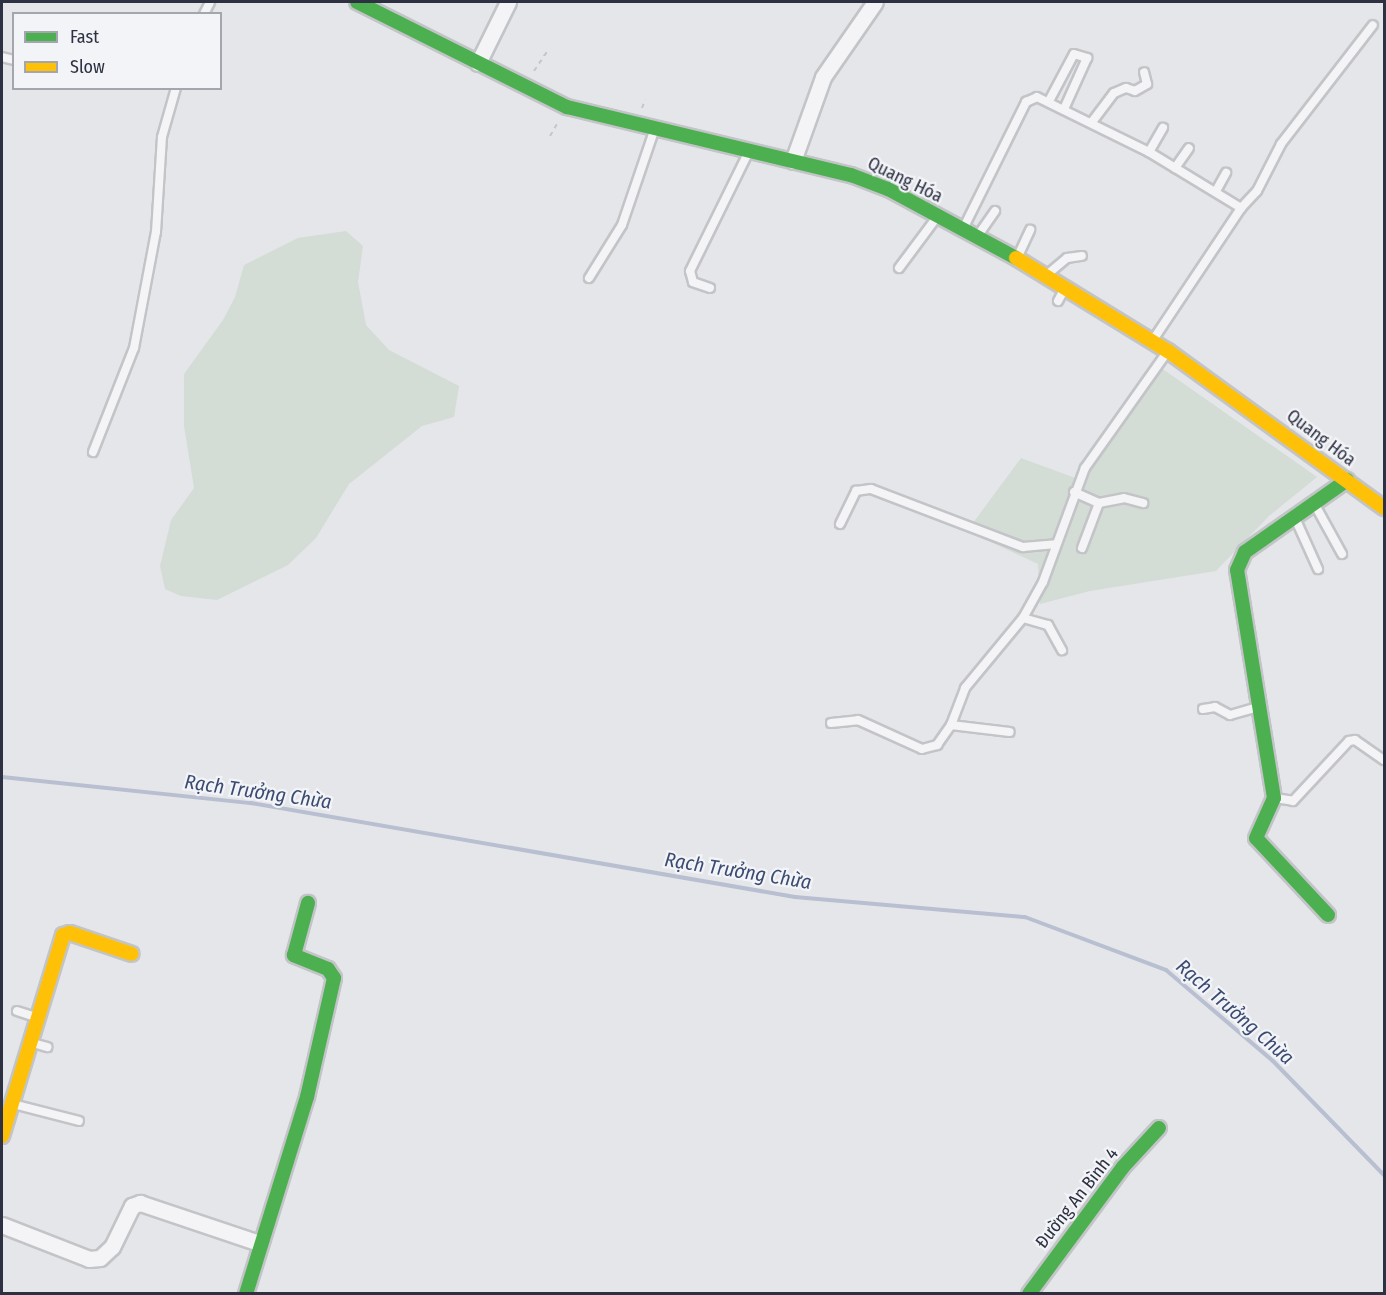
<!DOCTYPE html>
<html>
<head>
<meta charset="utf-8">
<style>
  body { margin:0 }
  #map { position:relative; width:1386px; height:1295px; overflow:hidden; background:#e5e6e9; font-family:"Fira Sans Condensed",sans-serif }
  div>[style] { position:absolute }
  .green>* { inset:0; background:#d4dcd6 }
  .stream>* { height:4px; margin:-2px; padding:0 2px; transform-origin:2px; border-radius:2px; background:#b7bfd0 }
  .path>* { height:2px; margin-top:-1px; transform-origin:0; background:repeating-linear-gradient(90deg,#c5c6c9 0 4.5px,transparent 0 9px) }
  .roads { filter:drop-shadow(2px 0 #c3c4c7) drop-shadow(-2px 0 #c3c4c7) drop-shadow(0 2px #c3c4c7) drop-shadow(0 -2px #c3c4c7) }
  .lane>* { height:8px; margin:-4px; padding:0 4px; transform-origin:4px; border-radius:4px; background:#f4f4f6 }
  .street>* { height:15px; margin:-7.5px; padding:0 7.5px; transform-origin:7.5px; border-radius:7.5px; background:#f4f4f6 }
  .fast>* { height:14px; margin:-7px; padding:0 7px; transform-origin:7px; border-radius:7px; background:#4caf50 }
  .slow>* { height:14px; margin:-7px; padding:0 7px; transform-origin:7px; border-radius:7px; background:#ffc107 }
  span { translate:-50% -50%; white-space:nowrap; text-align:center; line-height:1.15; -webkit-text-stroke:4.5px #f3f4f8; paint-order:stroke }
  .street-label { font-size:18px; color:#2d3141 }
  .water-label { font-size:20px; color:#3b4b71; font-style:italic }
  .frame { position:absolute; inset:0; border:3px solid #2d3141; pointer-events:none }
  .legend { position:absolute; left:12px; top:12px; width:210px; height:78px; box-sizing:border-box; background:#f3f4f8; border:2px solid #a4a6af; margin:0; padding:8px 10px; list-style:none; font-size:18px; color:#2d3141 }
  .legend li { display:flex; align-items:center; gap:12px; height:30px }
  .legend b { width:30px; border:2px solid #a4a6af }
</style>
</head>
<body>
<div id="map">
  <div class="green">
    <i style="clip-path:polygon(346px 231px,363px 246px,358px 282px,366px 325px,389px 350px,459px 386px,454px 417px,422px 426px,349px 484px,316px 538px,288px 565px,217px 600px,181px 596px,165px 589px,160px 566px,171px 520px,194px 488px,184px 426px,184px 374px,223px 320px,235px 297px,244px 265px,298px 238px)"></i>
    <i style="clip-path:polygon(1157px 365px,1317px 477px,1269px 516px,1216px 571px,1090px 591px,1040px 604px,1038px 564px,967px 531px,1021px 458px,1078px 479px)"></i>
  </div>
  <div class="stream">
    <i style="left:2px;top:777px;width:250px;rotate:6deg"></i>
    <i style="left:251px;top:803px;width:552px;rotate:9.8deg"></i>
    <i style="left:795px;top:897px;width:231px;rotate:5deg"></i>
    <i style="left:1025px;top:917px;width:151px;rotate:20.6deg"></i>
    <i style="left:1166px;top:970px;width:140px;rotate:40.4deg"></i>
    <i style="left:1273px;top:1061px;width:159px;rotate:45.8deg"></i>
  </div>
  <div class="path">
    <i style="left:534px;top:71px;width:23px;rotate:-56deg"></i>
    <i style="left:642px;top:108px;width:9px;rotate:-69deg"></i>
    <i style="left:550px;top:136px;width:16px;rotate:-60deg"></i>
  </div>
  <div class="roads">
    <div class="lane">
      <i style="left:204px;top:14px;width:13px;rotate:-63deg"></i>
      <i style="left:2px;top:57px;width:12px;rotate:14deg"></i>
      <i style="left:1049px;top:101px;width:53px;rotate:-62deg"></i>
      <i style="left:1074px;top:54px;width:14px;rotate:17deg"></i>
      <i style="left:1087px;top:58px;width:56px;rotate:114.3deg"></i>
      <i style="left:1092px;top:122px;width:36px;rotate:-53deg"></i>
      <i style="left:1114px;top:93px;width:13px;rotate:-23deg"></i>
      <i style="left:1126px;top:88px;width:9px;rotate:18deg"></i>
      <i style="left:1135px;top:91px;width:14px;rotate:-30deg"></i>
      <i style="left:1147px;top:84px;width:12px;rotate:-104deg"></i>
      <i style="left:1149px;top:152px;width:28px;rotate:-60deg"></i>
      <i style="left:1175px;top:168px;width:24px;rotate:-55deg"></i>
      <i style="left:1216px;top:191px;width:21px;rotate:-61deg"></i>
      <i style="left:964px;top:227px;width:140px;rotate:-63.6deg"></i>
      <i style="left:1026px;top:102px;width:12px;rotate:-24deg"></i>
      <i style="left:1037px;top:97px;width:125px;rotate:26.2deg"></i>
      <i style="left:1149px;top:152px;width:108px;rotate:31.3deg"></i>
      <i style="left:979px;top:234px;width:28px;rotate:-55deg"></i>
      <i style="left:1018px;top:256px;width:29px;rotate:-65deg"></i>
      <i style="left:899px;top:268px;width:64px;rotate:-53.3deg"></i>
      <i style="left:1049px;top:273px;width:23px;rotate:-40deg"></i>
      <i style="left:1067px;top:258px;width:15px;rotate:-8deg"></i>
      <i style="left:589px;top:278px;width:62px;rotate:-58.1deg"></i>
      <i style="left:622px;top:225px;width:99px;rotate:-71.2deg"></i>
      <i style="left:710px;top:288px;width:18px;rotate:-161deg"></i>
      <i style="left:693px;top:282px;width:11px;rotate:-105deg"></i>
      <i style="left:690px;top:271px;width:131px;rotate:-63.8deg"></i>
      <i style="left:1058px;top:301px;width:15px;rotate:-62deg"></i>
      <i style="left:1153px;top:340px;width:159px;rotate:-56.3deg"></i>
      <i style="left:1241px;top:208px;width:23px;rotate:-47deg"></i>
      <i style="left:1257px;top:191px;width:53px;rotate:-62.9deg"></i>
      <i style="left:1281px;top:144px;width:150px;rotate:-52.3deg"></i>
      <i style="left:93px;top:452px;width:112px;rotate:-68.5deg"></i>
      <i style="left:134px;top:348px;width:118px;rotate:-79.3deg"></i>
      <i style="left:156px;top:232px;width:95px;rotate:-86.4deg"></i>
      <i style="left:162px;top:137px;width:51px;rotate:-74.1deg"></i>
      <i style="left:1074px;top:492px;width:27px;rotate:24deg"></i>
      <i style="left:1099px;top:503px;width:25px;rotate:-11deg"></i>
      <i style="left:1124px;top:498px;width:20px;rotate:15deg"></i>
      <i style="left:1315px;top:505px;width:56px;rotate:61.1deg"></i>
      <i style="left:1295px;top:518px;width:56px;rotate:65.7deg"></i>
      <i style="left:840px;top:524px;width:37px;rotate:-64deg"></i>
      <i style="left:856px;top:491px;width:15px;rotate:-8deg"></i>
      <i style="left:871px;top:489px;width:163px;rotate:20.9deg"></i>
      <i style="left:1023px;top:547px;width:33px;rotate:-5deg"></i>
      <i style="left:1082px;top:548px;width:48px;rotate:-69.3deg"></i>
      <i style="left:1023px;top:618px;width:26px;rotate:16deg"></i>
      <i style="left:1048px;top:625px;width:29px;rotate:61deg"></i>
      <i style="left:1203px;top:709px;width:12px;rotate:-9deg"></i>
      <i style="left:1215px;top:707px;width:17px;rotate:28deg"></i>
      <i style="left:1230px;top:715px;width:26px;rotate:-16deg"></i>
      <i style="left:831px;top:723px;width:27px;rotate:-6deg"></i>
      <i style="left:858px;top:720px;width:70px;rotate:24.4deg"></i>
      <i style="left:922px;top:749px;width:16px;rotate:-15deg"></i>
      <i style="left:937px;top:745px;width:24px;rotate:-55deg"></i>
      <i style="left:951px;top:725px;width:40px;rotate:-69deg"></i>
      <i style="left:965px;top:688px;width:91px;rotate:-50.4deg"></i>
      <i style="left:1023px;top:618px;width:41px;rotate:-60.9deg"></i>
      <i style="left:1043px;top:582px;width:121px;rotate:-69.8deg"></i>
      <i style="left:1085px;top:468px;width:142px;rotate:-54.7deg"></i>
      <i style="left:951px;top:725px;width:59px;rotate:6.8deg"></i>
      <i style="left:1275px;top:798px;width:18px;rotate:9deg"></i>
      <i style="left:1293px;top:801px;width:82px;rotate:-47deg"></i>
      <i style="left:1349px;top:741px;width:6px;rotate:-9deg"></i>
      <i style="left:1355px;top:740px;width:35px;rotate:35deg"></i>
      <i style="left:17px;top:1011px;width:19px;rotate:18deg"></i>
      <i style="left:33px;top:1043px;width:15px;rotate:16deg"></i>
      <i style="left:13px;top:1104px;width:68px;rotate:14.4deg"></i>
    </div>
    <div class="street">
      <i style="left:478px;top:63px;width:68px;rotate:-63.8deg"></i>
      <i style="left:793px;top:161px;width:89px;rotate:-70.3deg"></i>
      <i style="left:823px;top:77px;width:91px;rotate:-55.3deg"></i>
      <i style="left:2px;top:1225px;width:93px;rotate:21.3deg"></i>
      <i style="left:89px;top:1259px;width:11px;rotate:-5deg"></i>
      <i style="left:100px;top:1258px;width:16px;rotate:-43deg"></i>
      <i style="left:112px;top:1247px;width:46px;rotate:-64deg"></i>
      <i style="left:132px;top:1206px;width:9px;rotate:-21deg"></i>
      <i style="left:140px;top:1203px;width:126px;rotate:18.6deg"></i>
    </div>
    <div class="fast">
      <i style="left:357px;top:2px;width:235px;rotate:26.6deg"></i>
      <i style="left:567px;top:107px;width:292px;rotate:13.5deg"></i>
      <i style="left:851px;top:175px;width:40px;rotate:21deg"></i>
      <i style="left:888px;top:189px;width:145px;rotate:28.3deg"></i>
      <i style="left:1328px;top:915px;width:105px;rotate:-133.1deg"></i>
      <i style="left:1256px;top:838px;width:44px;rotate:-65.8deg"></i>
      <i style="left:1274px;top:798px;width:231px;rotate:-99.2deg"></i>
      <i style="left:1237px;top:570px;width:20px;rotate:-66deg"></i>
      <i style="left:1245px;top:552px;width:125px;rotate:-35.2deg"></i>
      <i style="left:246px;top:1294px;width:206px;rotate:-72.8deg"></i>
      <i style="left:307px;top:1097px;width:122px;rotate:-77.2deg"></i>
      <i style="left:334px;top:978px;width:11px;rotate:-124deg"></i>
      <i style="left:328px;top:969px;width:37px;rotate:-158deg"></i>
      <i style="left:294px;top:955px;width:54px;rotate:-74.9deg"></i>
      <i style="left:1029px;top:1294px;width:158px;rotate:-53.5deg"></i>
      <i style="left:1123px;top:1167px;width:53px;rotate:-47.3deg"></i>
    </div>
    <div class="slow">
      <i style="left:1016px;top:258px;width:178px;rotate:31.5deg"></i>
      <i style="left:1168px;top:351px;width:267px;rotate:36deg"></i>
      <i style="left:2px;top:1136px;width:210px;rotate:-73.1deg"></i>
      <i style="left:63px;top:935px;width:7px;rotate:-16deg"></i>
      <i style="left:70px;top:933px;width:65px;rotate:18.7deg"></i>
    </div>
  </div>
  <div class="street-label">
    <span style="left:905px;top:180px;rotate:26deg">Quang Hóa</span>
    <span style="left:1321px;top:438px;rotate:37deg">Quang Hóa</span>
    <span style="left:1077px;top:1198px;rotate:-52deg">Đường An Bình 4</span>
  </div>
  <div class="water-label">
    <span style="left:258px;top:792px;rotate:8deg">Rạch Trưởng Chừa</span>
    <span style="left:738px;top:871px;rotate:9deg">Rạch Trưởng Chừa</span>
    <span style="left:1235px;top:1012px;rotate:41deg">Rạch Trưởng Chừa</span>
  </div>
  <div class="frame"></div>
  <ul class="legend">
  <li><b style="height:8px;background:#4caf50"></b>Fast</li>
  <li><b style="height:8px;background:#ffc107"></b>Slow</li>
  </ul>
</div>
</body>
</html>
